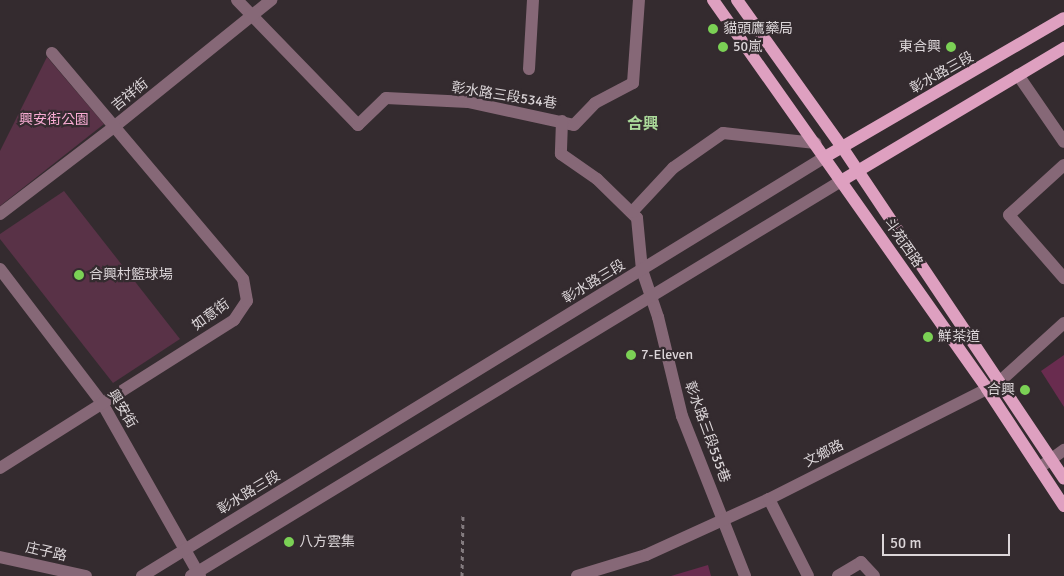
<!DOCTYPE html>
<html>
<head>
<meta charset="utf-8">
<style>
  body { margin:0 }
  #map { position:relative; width:1064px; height:576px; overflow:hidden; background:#342b2f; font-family:Signika,"Noto Sans TC",sans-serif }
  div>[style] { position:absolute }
  .green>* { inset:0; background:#593247 }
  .building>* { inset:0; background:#692c4f }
  .path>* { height:3px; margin-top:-1.5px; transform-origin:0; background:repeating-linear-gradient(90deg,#837b7f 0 4px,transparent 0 8px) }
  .minor>* { height:12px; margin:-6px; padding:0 6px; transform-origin:6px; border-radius:6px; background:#866877 }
  .major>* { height:12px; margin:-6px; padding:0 6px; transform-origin:6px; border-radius:6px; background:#dea0c0 }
  .dots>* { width:14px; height:14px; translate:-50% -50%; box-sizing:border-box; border:2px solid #342b2f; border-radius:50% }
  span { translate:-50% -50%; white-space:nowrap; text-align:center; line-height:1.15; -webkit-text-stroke:4.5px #342b2f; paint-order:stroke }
  .poi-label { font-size:14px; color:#dcd6d9 }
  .left { translate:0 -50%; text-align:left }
  .right { translate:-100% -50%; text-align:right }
  .street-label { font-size:14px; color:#dcd6d9 }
  .park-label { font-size:14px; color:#f9acd4 }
  .quarter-label { font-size:16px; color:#acdb9b; font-weight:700 }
  .scale { position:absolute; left:882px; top:534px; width:128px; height:22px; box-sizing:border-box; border:2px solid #dcd6d9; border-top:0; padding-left:6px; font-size:15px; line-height:18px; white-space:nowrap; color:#dcd6d9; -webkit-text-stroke:4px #342b2f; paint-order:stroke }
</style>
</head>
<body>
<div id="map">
  <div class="green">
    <i style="clip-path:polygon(47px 57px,104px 124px,0 206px,0 151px)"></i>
    <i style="clip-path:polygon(64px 191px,180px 339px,113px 383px,0 239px,0 234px)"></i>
  </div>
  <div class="building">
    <i style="clip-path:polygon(1064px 355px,1064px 407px,1041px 371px)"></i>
    <i style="clip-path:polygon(708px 565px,711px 576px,671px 576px)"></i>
  </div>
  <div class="path">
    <i style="left:462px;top:576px;width:63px;rotate:-89.1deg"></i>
  </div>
  <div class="minor">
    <i style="left:237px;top:0;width:174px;rotate:45.9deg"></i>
    <i style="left:358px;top:125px;width:39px;rotate:-44deg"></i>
    <i style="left:386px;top:98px;width:82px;rotate:2.8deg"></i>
    <i style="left:468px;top:102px;width:108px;rotate:12.2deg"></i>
    <i style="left:574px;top:125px;width:30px;rotate:-46deg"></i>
    <i style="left:595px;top:103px;width:43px;rotate:-27.8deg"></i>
    <i style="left:633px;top:83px;width:83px;rotate:-85.9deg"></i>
    <i style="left:529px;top:69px;width:69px;rotate:-86.7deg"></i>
    <i style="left:1018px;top:75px;width:81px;rotate:55.5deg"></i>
    <i style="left:562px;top:121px;width:33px;rotate:92deg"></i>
    <i style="left:561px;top:154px;width:44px;rotate:34.8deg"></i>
    <i style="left:597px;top:179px;width:56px;rotate:44.3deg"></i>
    <i style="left:637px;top:218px;width:52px;rotate:84.5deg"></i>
    <i style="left:642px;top:270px;width:50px;rotate:71.2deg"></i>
    <i style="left:658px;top:317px;width:102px;rotate:76.4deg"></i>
    <i style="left:682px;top:416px;width:172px;rotate:68.5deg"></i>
    <i style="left:1064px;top:165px;width:74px;rotate:137.7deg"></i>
    <i style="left:1009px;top:215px;width:84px;rotate:48.9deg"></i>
    <i style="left:632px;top:212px;width:60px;rotate:-47deg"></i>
    <i style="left:673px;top:168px;width:61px;rotate:-35deg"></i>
    <i style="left:723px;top:133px;width:93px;rotate:6.2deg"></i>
    <i style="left:0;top:214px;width:145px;rotate:-37.4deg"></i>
    <i style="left:115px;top:126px;width:201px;rotate:-38.9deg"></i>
    <i style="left:0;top:269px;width:168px;rotate:52.7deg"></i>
    <i style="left:102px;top:403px;width:199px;rotate:60.5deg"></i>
    <i style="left:0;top:468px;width:277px;rotate:-32.3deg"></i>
    <i style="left:234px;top:320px;width:23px;rotate:-56deg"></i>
    <i style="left:247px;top:301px;width:22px;rotate:-100deg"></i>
    <i style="left:243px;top:279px;width:296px;rotate:-130.2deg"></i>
    <i style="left:1039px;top:468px;width:31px;rotate:-36deg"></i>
    <i style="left:769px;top:499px;width:86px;rotate:63.1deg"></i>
    <i style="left:0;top:557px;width:88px;rotate:12.5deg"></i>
    <i style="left:142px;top:576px;width:801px;rotate:-31.53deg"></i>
    <i style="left:191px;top:576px;width:761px;rotate:-31.29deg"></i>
    <i style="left:577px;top:576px;width:72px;rotate:-16.9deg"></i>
    <i style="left:646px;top:555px;width:135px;rotate:-24.5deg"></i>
    <i style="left:769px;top:499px;width:244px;rotate:-26.8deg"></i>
    <i style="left:987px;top:389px;width:13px;rotate:-29deg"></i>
    <i style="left:998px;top:383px;width:89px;rotate:-42.3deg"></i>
    <i style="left:838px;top:576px;width:27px;rotate:-31deg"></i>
    <i style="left:861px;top:562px;width:19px;rotate:47deg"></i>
  </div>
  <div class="major">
    <i style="left:713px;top:0;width:476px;rotate:54.8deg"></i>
    <i style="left:987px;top:389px;width:140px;rotate:56.7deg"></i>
    <i style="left:737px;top:0;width:181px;rotate:54.5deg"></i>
    <i style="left:842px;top:147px;width:399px;rotate:56.2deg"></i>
    <i style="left:825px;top:157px;width:276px;rotate:-30.2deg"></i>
    <i style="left:841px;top:181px;width:260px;rotate:-30.8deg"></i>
  </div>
  <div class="dots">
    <i style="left:713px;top:29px;background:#7bd155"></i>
    <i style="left:723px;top:47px;background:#7bd155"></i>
    <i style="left:951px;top:47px;background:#7bd155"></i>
    <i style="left:79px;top:275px;background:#7bd155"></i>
    <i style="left:928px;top:337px;background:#7bd155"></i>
    <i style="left:631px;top:355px;background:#7bd155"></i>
    <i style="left:1025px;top:390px;background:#7bd155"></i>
    <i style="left:289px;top:542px;background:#7bd155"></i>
  </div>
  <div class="poi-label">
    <span class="left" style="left:723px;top:29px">貓頭鷹藥局</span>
    <span class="left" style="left:733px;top:47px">50嵐</span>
    <span class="right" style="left:941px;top:47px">東合興</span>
    <span class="left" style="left:89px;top:275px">合興村籃球場</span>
    <span class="left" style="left:938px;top:337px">鮮茶道</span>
    <span class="left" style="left:641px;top:355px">7-Eleven</span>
    <span class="right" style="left:1015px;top:390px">合興</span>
    <span class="left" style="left:299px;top:542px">八方雲集</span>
  </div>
  <div class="street-label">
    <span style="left:942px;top:73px;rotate:-29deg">彰水路三段</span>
    <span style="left:130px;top:95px;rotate:-39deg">吉祥街</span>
    <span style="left:504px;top:96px;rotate:9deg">彰水路三段534巷</span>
    <span style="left:903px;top:243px;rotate:55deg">斗苑西路</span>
    <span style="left:594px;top:282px;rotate:-31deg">彰水路三段</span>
    <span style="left:211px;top:315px;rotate:-36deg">如意街</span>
    <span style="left:122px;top:409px;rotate:58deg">興安街</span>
    <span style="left:707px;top:432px;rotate:70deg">彰水路三段535巷</span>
    <span style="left:824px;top:454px;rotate:-27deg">文鄉路</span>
    <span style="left:249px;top:493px;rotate:-31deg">彰水路三段</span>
    <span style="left:46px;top:552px;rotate:13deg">庄子路</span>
  </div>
  <div class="park-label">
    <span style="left:54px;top:120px">興安街公園</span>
  </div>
  <div class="quarter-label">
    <span style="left:643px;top:124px">合興</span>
  </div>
  <div class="scale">50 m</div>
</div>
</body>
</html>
